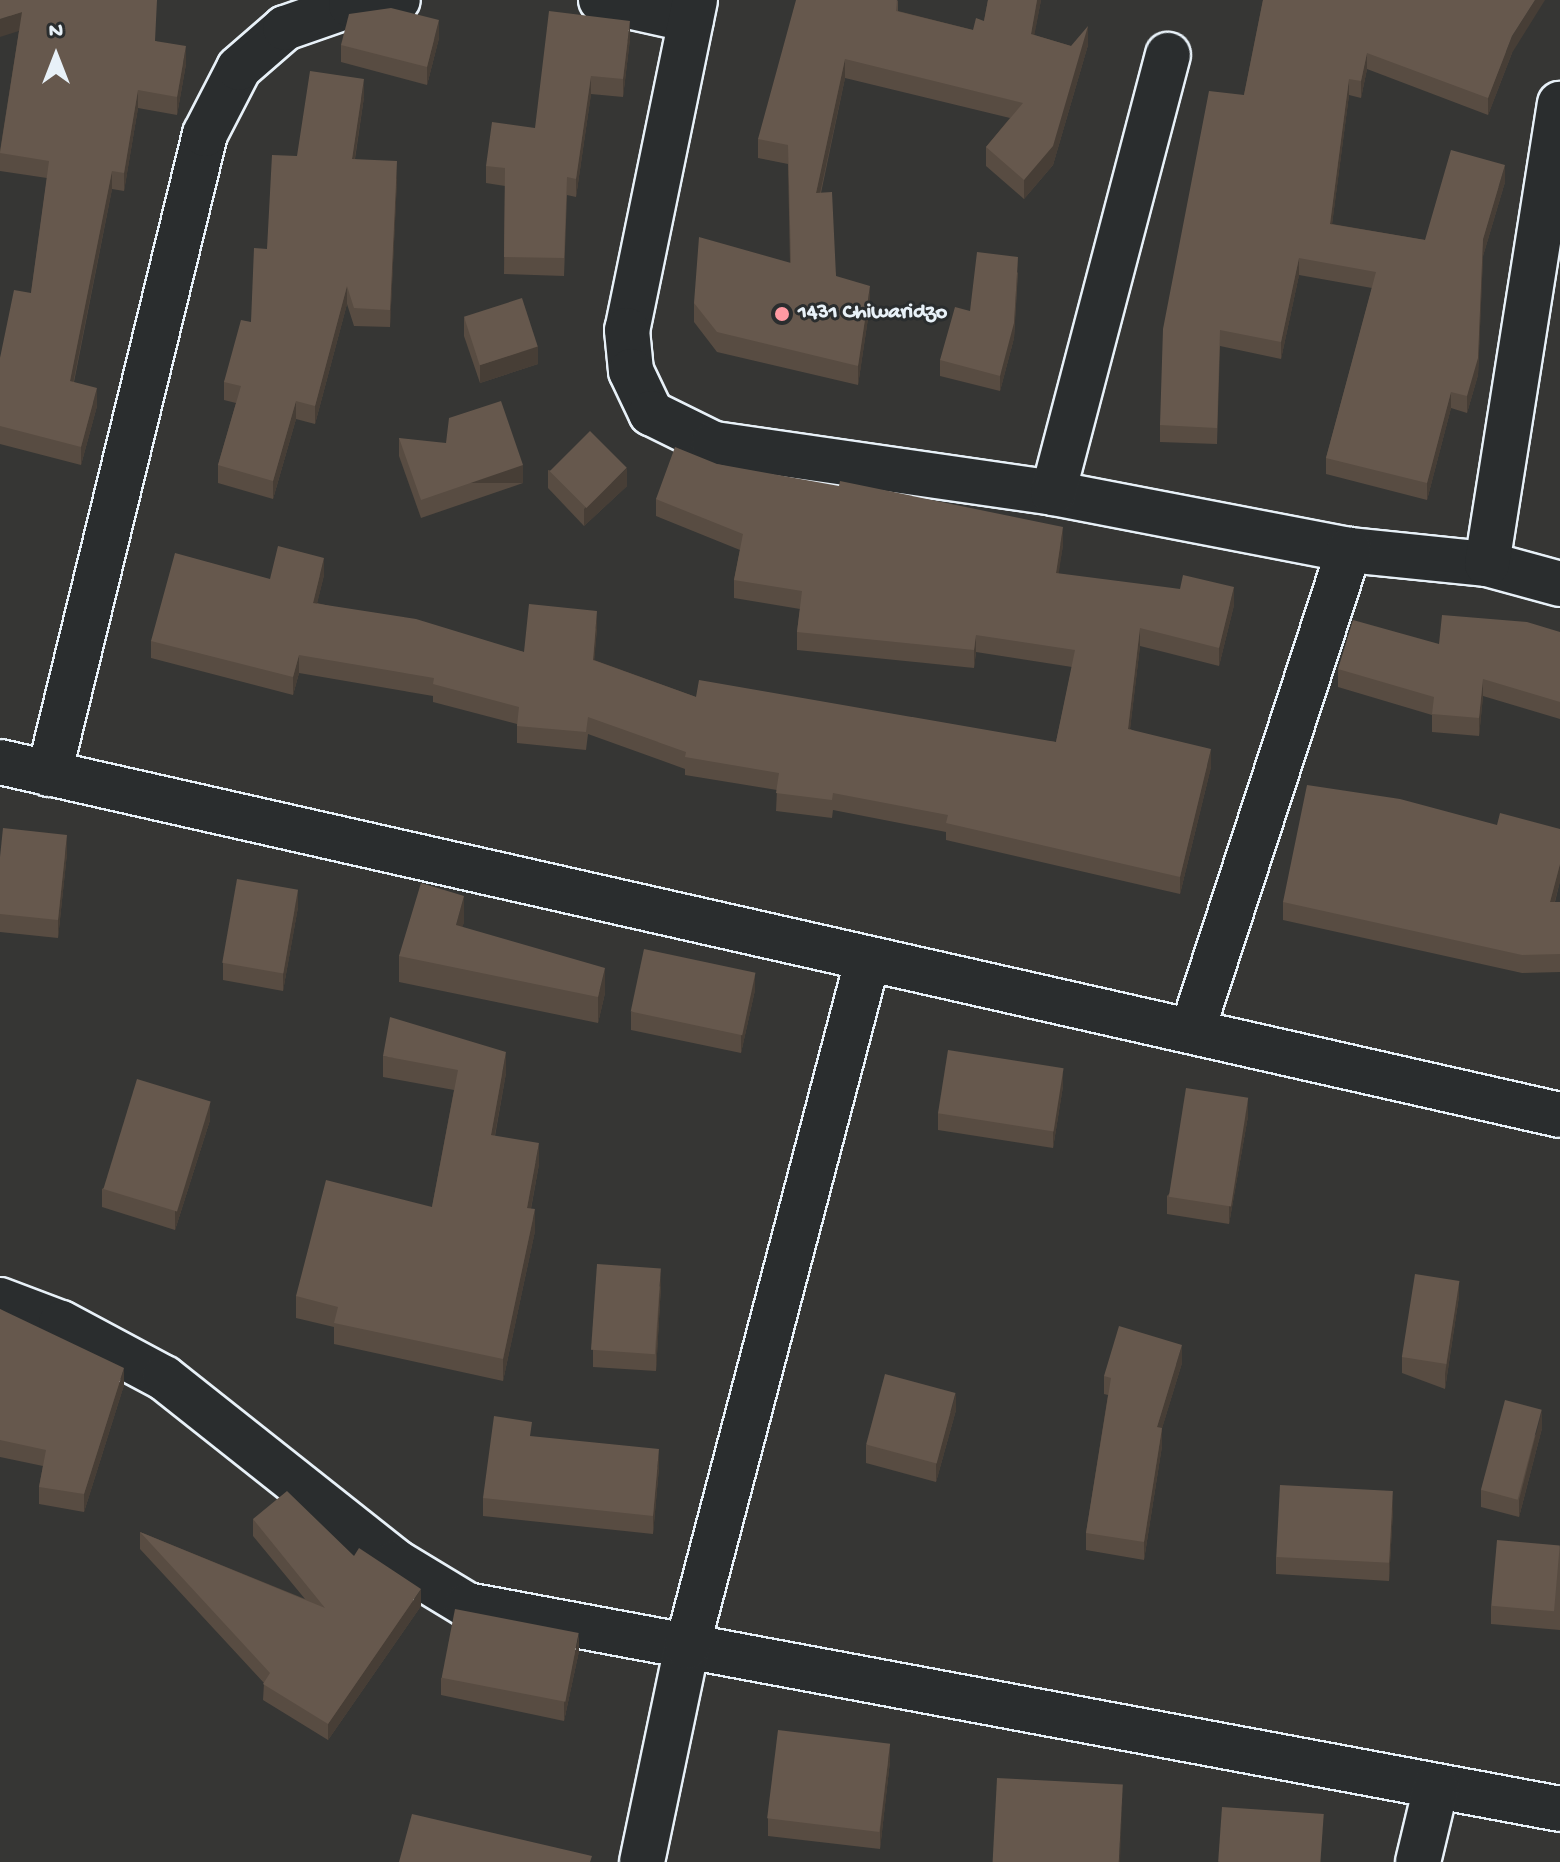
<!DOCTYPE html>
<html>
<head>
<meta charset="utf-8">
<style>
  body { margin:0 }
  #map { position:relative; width:1560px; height:1862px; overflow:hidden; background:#363634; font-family:"Gochi Hand",sans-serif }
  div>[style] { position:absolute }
  .roads { filter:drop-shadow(2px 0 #e8f1f8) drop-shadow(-2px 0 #e8f1f8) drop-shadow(0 2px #e8f1f8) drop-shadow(0 -2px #e8f1f8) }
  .minor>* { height:44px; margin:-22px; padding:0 22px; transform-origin:22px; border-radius:22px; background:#2a2d2e }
  .tertiary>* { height:44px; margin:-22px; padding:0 22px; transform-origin:22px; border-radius:22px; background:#2a2d2e }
  .wall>* { inset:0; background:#584c42 }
  .shaded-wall>* { inset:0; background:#473e36; transform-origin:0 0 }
  .building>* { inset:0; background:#66584d; transform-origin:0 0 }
  .dots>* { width:22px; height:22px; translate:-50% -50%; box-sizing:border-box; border:4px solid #2a2d2e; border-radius:50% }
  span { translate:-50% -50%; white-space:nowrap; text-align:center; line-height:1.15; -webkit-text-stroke:6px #2a2d2e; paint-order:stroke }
  .poi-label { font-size:22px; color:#e8f1f8; font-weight:700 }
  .left { translate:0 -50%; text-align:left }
  .north { position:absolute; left:16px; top:16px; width:80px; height:80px; -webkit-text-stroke:6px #2a2d2e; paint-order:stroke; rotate:0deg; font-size:22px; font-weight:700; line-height:32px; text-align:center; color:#e8f1f8 }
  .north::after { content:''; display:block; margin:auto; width:28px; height:36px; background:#e8f1f8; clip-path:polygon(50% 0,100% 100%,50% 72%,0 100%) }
</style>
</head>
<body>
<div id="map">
  <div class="roads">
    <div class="minor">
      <i style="left:601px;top:0;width:92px;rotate:12.5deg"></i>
      <i style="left:695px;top:0;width:337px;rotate:101.6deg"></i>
      <i style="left:627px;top:330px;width:41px;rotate:84.4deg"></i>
      <i style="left:631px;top:371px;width:47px;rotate:64.5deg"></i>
      <i style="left:651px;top:413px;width:70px;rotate:26.2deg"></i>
      <i style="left:714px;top:444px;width:343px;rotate:8.2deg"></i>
      <i style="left:1053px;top:493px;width:301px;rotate:10.9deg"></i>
      <i style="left:1349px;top:550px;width:139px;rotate:5.8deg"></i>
      <i style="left:1487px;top:564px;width:76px;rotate:15.3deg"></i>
      <i style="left:1053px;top:493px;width:453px;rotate:-75.3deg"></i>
      <i style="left:1487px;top:564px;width:466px;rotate:-81deg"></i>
      <i style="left:49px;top:774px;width:659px;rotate:-76.3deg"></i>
      <i style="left:205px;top:134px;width:74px;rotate:-62.7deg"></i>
      <i style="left:239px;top:68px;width:61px;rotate:-41deg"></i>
      <i style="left:285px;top:28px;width:70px;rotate:-19.2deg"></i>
      <i style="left:351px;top:5px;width:47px;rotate:-6.1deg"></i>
      <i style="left:1193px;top:1028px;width:503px;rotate:-71.93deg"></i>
      <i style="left:0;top:1300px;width:65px;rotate:20.7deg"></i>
      <i style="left:61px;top:1323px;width:117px;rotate:28.1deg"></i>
      <i style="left:164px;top:1378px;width:296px;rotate:38.4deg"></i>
      <i style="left:396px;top:1562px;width:83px;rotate:31.2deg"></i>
      <i style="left:467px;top:1605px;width:1112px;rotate:10.57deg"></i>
      <i style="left:642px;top:1862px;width:220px;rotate:-78.2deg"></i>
      <i style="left:687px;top:1647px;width:712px;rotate:-75.28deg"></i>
      <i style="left:1418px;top:1862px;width:77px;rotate:-76.5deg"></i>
    </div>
    <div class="tertiary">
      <i style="left:0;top:762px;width:1599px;rotate:12.75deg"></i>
    </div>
  </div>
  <div class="wall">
    <i style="clip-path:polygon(0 0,156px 41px,186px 64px,177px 115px,138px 108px,124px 191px,112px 189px,74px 382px,97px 406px,81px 465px,0 444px,0 358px,31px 293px,47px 178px,0 171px,0 151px,19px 31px)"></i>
    <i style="clip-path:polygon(898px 0,898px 11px,973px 30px,984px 21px,988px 0,1041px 0,1034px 35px,1071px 46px,1088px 45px,1053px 165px,1024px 199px,986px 166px,986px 147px,1010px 118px,845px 78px,821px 193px,836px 276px,870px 305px,858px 385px,717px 352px,694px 322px,694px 303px,790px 263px,788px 164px,758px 158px,758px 139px)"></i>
    <i style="clip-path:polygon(1263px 0,1512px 53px,1488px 115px,1367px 69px,1361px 98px,1349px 95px,1332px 224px,1425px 240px,1505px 182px,1483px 256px,1478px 375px,1467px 413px,1451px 408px,1427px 500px,1326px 474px,1326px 458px,1372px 288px,1299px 275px,1281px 359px,1220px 346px,1217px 444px,1160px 442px,1160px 425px,1244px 95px)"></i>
    <i style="clip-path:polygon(439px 38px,427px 85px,341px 62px,341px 45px)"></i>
    <i style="clip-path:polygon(630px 39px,623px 97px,591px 94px,576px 197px,567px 195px,564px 276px,504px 274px,505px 186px,486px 183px,486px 166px,535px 128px)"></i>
    <i style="clip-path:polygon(364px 97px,355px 159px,397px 179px,390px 327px,354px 326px,347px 304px,315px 424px,296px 419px,273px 499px,218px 483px,218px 465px,236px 403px,224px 400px,224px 382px,251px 322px,267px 249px,297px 156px)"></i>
    <i style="clip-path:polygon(1018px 272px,1014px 338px,1000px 391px,940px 376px,940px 360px,970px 311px)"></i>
    <i style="clip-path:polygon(464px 318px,538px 364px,480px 383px,464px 336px)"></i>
    <i style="clip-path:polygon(399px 438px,523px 483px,421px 518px,399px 456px)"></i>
    <i style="clip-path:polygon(717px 464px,1063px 545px,1058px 574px,1234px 605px,1219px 666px,1140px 646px,1130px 729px,1211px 767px,1180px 894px,946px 840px,946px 832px,833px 810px,832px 818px,776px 811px,777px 790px,685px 775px,685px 769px,588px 734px,586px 750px,517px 743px,517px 724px,433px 702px,433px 696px,299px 673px,293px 695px,151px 658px,151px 641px,270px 579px,324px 575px,317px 603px,524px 652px,597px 628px,594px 660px,696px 697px,1056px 742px,1072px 667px,976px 652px,974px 668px,797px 650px,797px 632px,800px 609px,734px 598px,734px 580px,740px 550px,656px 516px,656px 499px)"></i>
    <i style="clip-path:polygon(548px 470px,627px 486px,584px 526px,548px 488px)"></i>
    <i style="clip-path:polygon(1560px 632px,1560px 719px,1483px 696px,1479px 736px,1432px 732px,1432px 715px,1338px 687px,1338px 669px,1439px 644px)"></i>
    <i style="clip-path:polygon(1497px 825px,1560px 829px,1560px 881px,1555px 902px,1560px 902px,1560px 972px,1522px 973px,1283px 920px,1283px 902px)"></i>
    <i style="clip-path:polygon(67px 853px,58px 938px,0 932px,0 857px)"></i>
    <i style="clip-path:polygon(298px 907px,283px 991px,223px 980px,223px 963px)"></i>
    <i style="clip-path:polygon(464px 922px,462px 927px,605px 993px,598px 1023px,399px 982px,399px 956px)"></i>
    <i style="clip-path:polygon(755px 990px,741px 1053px,631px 1030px,631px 1012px)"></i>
    <i style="clip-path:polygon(383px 1056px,506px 1073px,495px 1136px,539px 1164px,531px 1209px,535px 1231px,503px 1381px,334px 1344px,334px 1327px,296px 1318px,296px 1296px,432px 1207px,454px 1090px,383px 1077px)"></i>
    <i style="clip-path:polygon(1063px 1086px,1053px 1148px,938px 1130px,938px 1113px)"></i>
    <i style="clip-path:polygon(1248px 1116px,1229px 1224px,1167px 1214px,1167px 1196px)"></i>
    <i style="clip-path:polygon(210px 1120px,175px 1230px,102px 1207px,102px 1189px)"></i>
    <i style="clip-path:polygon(661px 1285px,656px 1371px,593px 1367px,593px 1350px)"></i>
    <i style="clip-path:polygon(1459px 1296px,1445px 1389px,1402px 1373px,1402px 1357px)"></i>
    <i style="clip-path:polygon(0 1309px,124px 1385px,84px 1512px,39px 1504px,39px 1487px,43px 1466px,0 1457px)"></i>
    <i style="clip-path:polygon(1182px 1363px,1162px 1428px,1162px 1446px,1144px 1560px,1086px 1550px,1086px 1533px,1108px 1395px,1104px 1394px,1104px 1376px)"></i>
    <i style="clip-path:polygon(956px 1410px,936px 1482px,866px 1463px,866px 1445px)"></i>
    <i style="clip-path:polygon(1542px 1428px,1519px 1517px,1481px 1507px,1481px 1490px)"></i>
    <i style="clip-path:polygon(659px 1467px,653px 1534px,483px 1516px,483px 1498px)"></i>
    <i style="clip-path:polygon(1393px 1509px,1389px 1581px,1276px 1574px,1276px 1557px)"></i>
    <i style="clip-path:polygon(253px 1519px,354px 1556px,421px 1606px,328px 1740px,263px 1700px,264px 1683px,140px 1549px,140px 1532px,305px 1599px,253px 1536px)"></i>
    <i style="clip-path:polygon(1560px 1546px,1560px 1630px,1491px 1624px,1491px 1606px)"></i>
    <i style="clip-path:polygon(579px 1651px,564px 1721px,441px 1695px,441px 1678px)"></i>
    <i style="clip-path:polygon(890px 1761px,880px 1849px,768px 1836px,768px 1818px)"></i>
  </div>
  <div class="shaded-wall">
    <i style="clip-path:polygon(1037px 0,1041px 0,1031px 53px,1031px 34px)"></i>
    <i style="clip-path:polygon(1535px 0,1545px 0,1512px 53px,1488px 115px,1488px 98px,1512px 36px)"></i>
    <i style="clip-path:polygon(22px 12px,22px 30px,0 37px,0 19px)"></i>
    <i style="clip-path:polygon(439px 20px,439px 38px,427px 85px,427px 67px)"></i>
    <i style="clip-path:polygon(630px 21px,630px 39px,623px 97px,623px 79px)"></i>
    <i style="clip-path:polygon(1088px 26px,1088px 45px,1053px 165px,1024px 199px,1024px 180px)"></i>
    <i style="clip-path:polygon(186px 46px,186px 64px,177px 115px,177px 97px)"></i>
    <i style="clip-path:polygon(1367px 53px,1367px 69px,1361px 98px,1361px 81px)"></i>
    <i style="clip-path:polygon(845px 59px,845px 78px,816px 212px,816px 193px)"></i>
    <i style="clip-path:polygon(591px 76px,591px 94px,576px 197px,576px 179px)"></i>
    <i style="clip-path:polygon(364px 79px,364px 97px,352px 176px,352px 159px)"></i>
    <i style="clip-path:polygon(1349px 79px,1349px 95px,1330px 240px,1330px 224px)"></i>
    <i style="clip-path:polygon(138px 90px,138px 108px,124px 191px,124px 173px)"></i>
    <i style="clip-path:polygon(397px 161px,397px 179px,390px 327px,390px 310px)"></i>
    <i style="clip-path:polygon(1505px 165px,1505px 182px,1483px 256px,1478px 375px,1467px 413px,1467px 396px,1483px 239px)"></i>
    <i style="clip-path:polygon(112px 171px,112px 189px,70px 399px,70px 381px)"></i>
    <i style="clip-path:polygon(1018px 257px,1014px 338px,1000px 391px,1000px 376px)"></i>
    <i style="clip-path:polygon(1299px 258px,1299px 275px,1281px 359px,1281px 342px)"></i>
    <i style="clip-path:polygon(347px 286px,347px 304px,315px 424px,315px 406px)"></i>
    <i style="clip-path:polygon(870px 286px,870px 305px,858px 385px,858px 366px)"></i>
    <i style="clip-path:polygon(538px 346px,538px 364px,480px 383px,480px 365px)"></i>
    <i style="clip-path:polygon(97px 388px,97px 406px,81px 465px,81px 447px)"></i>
    <i style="clip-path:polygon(1451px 392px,1451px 408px,1427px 500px,1427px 483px)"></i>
    <i style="clip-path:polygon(296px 401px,296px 419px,273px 499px,273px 481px)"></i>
    <i style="left:523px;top:465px;width:18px;height:108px;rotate:90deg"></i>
    <i style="clip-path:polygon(627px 468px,627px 486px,584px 526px,584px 509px)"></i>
    <i style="clip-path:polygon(1063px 527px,1063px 545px,1056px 591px,1056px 573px)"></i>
    <i style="clip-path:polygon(324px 558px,324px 575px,313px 620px,313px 603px)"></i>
    <i style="clip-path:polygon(1234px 587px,1234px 605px,1219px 666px,1219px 648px)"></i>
    <i style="clip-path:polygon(597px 611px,597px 628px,593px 677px,593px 660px)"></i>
    <i style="clip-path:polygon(1140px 628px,1140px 646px,1128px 746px,1128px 729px)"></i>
    <i style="clip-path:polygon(976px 635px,976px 652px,974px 668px,974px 650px)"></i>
    <i style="clip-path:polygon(299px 655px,299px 673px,293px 695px,293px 677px)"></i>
    <i style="clip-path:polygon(1483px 679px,1483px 696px,1479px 736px,1479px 718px)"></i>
    <i style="clip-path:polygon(1211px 749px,1211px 767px,1180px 894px,1180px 877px)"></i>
    <i style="clip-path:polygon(67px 835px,67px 853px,58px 938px,58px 920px)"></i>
    <i style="clip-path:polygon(1560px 864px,1560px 881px,1550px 920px,1550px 902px)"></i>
    <i style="clip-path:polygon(298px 890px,298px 907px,283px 991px,283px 973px)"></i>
    <i style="clip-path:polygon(464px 896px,464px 922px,456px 951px,456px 925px)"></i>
    <i style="clip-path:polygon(605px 968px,605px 993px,598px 1023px,598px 997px)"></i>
    <i style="clip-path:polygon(755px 973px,755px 990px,741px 1053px,741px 1036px)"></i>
    <i style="clip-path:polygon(506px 1052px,506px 1073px,491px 1156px,491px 1135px)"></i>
    <i style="clip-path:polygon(1063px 1069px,1063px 1086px,1053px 1148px,1053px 1130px)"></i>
    <i style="clip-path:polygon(1248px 1098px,1248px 1116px,1229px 1224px,1229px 1206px)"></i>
    <i style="clip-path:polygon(210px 1102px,210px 1120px,175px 1230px,175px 1212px)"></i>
    <i style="clip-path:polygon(539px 1143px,539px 1164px,527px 1229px,527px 1208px)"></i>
    <i style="clip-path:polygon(535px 1209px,535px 1231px,503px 1381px,503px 1359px)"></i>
    <i style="clip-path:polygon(661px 1268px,661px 1285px,656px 1371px,656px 1354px)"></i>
    <i style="clip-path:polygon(1459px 1281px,1459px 1296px,1445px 1389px,1445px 1374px)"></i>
    <i style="clip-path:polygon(1182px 1345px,1182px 1363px,1157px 1445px,1157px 1427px)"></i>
    <i style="clip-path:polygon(124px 1368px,124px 1385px,84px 1512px,84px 1494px)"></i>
    <i style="clip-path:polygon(956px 1393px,956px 1410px,936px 1482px,936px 1464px)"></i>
    <i style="clip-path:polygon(1542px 1410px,1542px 1428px,1519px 1517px,1519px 1500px)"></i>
    <i style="clip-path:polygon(1162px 1428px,1162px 1446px,1144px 1560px,1144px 1542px)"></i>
    <i style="clip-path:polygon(659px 1449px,659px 1467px,653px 1534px,653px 1516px)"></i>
    <i style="clip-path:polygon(1393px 1491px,1393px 1509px,1389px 1581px,1389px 1563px)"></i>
    <i style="clip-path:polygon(421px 1589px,421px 1606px,328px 1740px,328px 1724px)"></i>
    <i style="clip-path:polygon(579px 1634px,579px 1651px,564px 1721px,564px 1703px)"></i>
    <i style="clip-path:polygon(890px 1743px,890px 1761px,880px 1849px,880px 1831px)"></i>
    <i style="clip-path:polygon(1123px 1785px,1120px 1862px,1119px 1862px)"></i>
  </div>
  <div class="building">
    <i style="clip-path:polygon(0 0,157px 0,155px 41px,186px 46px,177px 97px,138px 90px,124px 173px,112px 171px,70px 381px,97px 388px,81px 447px,0 426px,0 358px,14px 290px,31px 293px,49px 161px,0 153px,22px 12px,0 19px)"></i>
    <i style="clip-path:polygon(796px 0,897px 0,896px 11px,973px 30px,976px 18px,984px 21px,988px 0,1037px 0,1031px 34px,1071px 46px,1088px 26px,1053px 146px,1024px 180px,986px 147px,1023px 103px,845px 59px,816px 193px,832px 192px,836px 276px,870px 286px,858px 366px,717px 332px,694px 303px,699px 237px,791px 263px,788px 145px,758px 139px)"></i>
    <i style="clip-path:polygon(1263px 0,1535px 0,1512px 36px,1488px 98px,1367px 53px,1361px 81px,1349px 79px,1330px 224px,1425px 240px,1451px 150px,1505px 165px,1483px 239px,1478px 358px,1467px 396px,1451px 392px,1427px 483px,1326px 458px,1376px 272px,1299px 258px,1281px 342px,1220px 330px,1217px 428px,1160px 425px,1163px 329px,1209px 91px,1244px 95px)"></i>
    <i style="clip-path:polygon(391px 8px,439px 20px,427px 67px,341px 45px,349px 14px)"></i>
    <i style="clip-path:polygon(549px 11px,630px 21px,623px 79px,591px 76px,576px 179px,567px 177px,564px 258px,504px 257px,505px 168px,486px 166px,492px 122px,535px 128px)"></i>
    <i style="clip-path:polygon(310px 71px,364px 79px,352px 159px,397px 161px,390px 310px,354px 308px,347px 286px,315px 406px,296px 401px,273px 481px,218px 465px,241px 386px,224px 382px,241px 320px,251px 322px,254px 248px,267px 249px,272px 155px,297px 156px)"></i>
    <i style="clip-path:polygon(977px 252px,1018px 257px,1014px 323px,1000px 376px,940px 360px,955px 307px,970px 311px)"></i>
    <i style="left:522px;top:298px;width:51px;height:61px;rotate:72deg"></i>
    <i style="clip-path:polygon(501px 401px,523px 465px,421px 500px,399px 438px,446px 443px,449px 418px)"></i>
    <i style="left:590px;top:431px;width:52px;height:57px;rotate:45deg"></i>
    <i style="clip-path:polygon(675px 447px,717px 464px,839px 486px,840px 481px,1063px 527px,1056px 573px,1180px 589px,1183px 575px,1234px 587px,1219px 648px,1140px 628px,1128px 729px,1211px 749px,1180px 877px,946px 823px,948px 815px,833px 793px,832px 800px,776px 793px,779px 773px,685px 757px,686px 752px,588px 717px,586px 732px,517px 726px,519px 707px,433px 684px,434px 678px,299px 655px,293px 677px,151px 641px,175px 553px,270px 579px,278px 546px,324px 558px,313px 603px,416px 619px,524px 652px,529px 604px,597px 611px,593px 660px,696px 697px,699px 680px,1056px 742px,1075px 650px,976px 635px,974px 650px,797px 632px,802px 591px,734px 580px,743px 534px,656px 499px)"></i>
    <i style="clip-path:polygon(1442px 615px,1527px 622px,1560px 632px,1560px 702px,1483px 679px,1479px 718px,1432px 714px,1434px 697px,1338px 669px,1353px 620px,1439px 644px)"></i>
    <i style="clip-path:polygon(1307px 785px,1400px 799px,1497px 825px,1500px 813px,1560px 829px,1560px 864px,1550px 902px,1560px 902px,1560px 954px,1522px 955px,1283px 902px)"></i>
    <i style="clip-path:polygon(3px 828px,67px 835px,58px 920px,0 914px,0 857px)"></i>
    <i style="left:237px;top:879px;width:62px;height:85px;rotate:10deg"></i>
    <i style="clip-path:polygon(421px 883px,464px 896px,456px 925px,605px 968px,598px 997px,399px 956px)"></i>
    <i style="left:644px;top:949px;width:114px;height:64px;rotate:12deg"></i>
    <i style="clip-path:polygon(390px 1017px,506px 1052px,491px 1135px,539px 1143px,527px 1208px,535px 1209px,503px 1359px,334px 1323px,338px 1307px,296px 1296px,326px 1180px,432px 1207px,458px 1070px,383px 1056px)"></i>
    <i style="left:948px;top:1050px;width:117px;height:64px;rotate:9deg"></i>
    <i style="left:137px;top:1079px;width:77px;height:115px;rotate:17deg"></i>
    <i style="left:1186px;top:1088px;width:63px;height:110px;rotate:9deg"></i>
    <i style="left:597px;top:1264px;width:64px;height:86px;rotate:4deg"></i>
    <i style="left:1415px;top:1274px;width:45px;height:84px;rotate:9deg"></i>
    <i style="clip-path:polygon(0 1309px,124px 1368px,84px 1494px,39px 1487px,46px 1450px,0 1440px)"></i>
    <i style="clip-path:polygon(1119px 1326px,1182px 1345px,1157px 1427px,1162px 1428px,1144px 1542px,1086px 1533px,1111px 1378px,1104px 1376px)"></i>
    <i style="left:885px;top:1374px;width:73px;height:73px;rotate:15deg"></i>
    <i style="left:1505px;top:1400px;width:38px;height:93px;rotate:15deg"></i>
    <i style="clip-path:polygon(494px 1416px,532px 1422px,530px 1436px,659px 1449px,653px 1516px,483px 1498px)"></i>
    <i style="left:1280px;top:1485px;width:113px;height:72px;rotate:3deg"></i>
    <i style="clip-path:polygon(287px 1491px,354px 1556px,359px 1548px,421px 1589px,328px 1724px,263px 1684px,270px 1673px,140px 1532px,325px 1608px,253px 1519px)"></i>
    <i style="left:1497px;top:1540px;width:63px;height:66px;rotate:5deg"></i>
    <i style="left:455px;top:1609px;width:126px;height:70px;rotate:11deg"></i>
    <i style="left:778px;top:1730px;width:113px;height:89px;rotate:7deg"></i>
    <i style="left:997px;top:1778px;width:126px;height:84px;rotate:3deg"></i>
    <i style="left:1222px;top:1807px;width:102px;height:55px;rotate:4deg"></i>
    <i style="clip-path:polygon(412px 1814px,592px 1856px,590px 1862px,399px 1862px)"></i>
  </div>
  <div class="dots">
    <i style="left:782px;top:314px;background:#ff9aa2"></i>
  </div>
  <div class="poi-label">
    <span class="left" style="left:798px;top:314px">1431 Chiwaridzo</span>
  </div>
  <div class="north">N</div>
</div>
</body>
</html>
